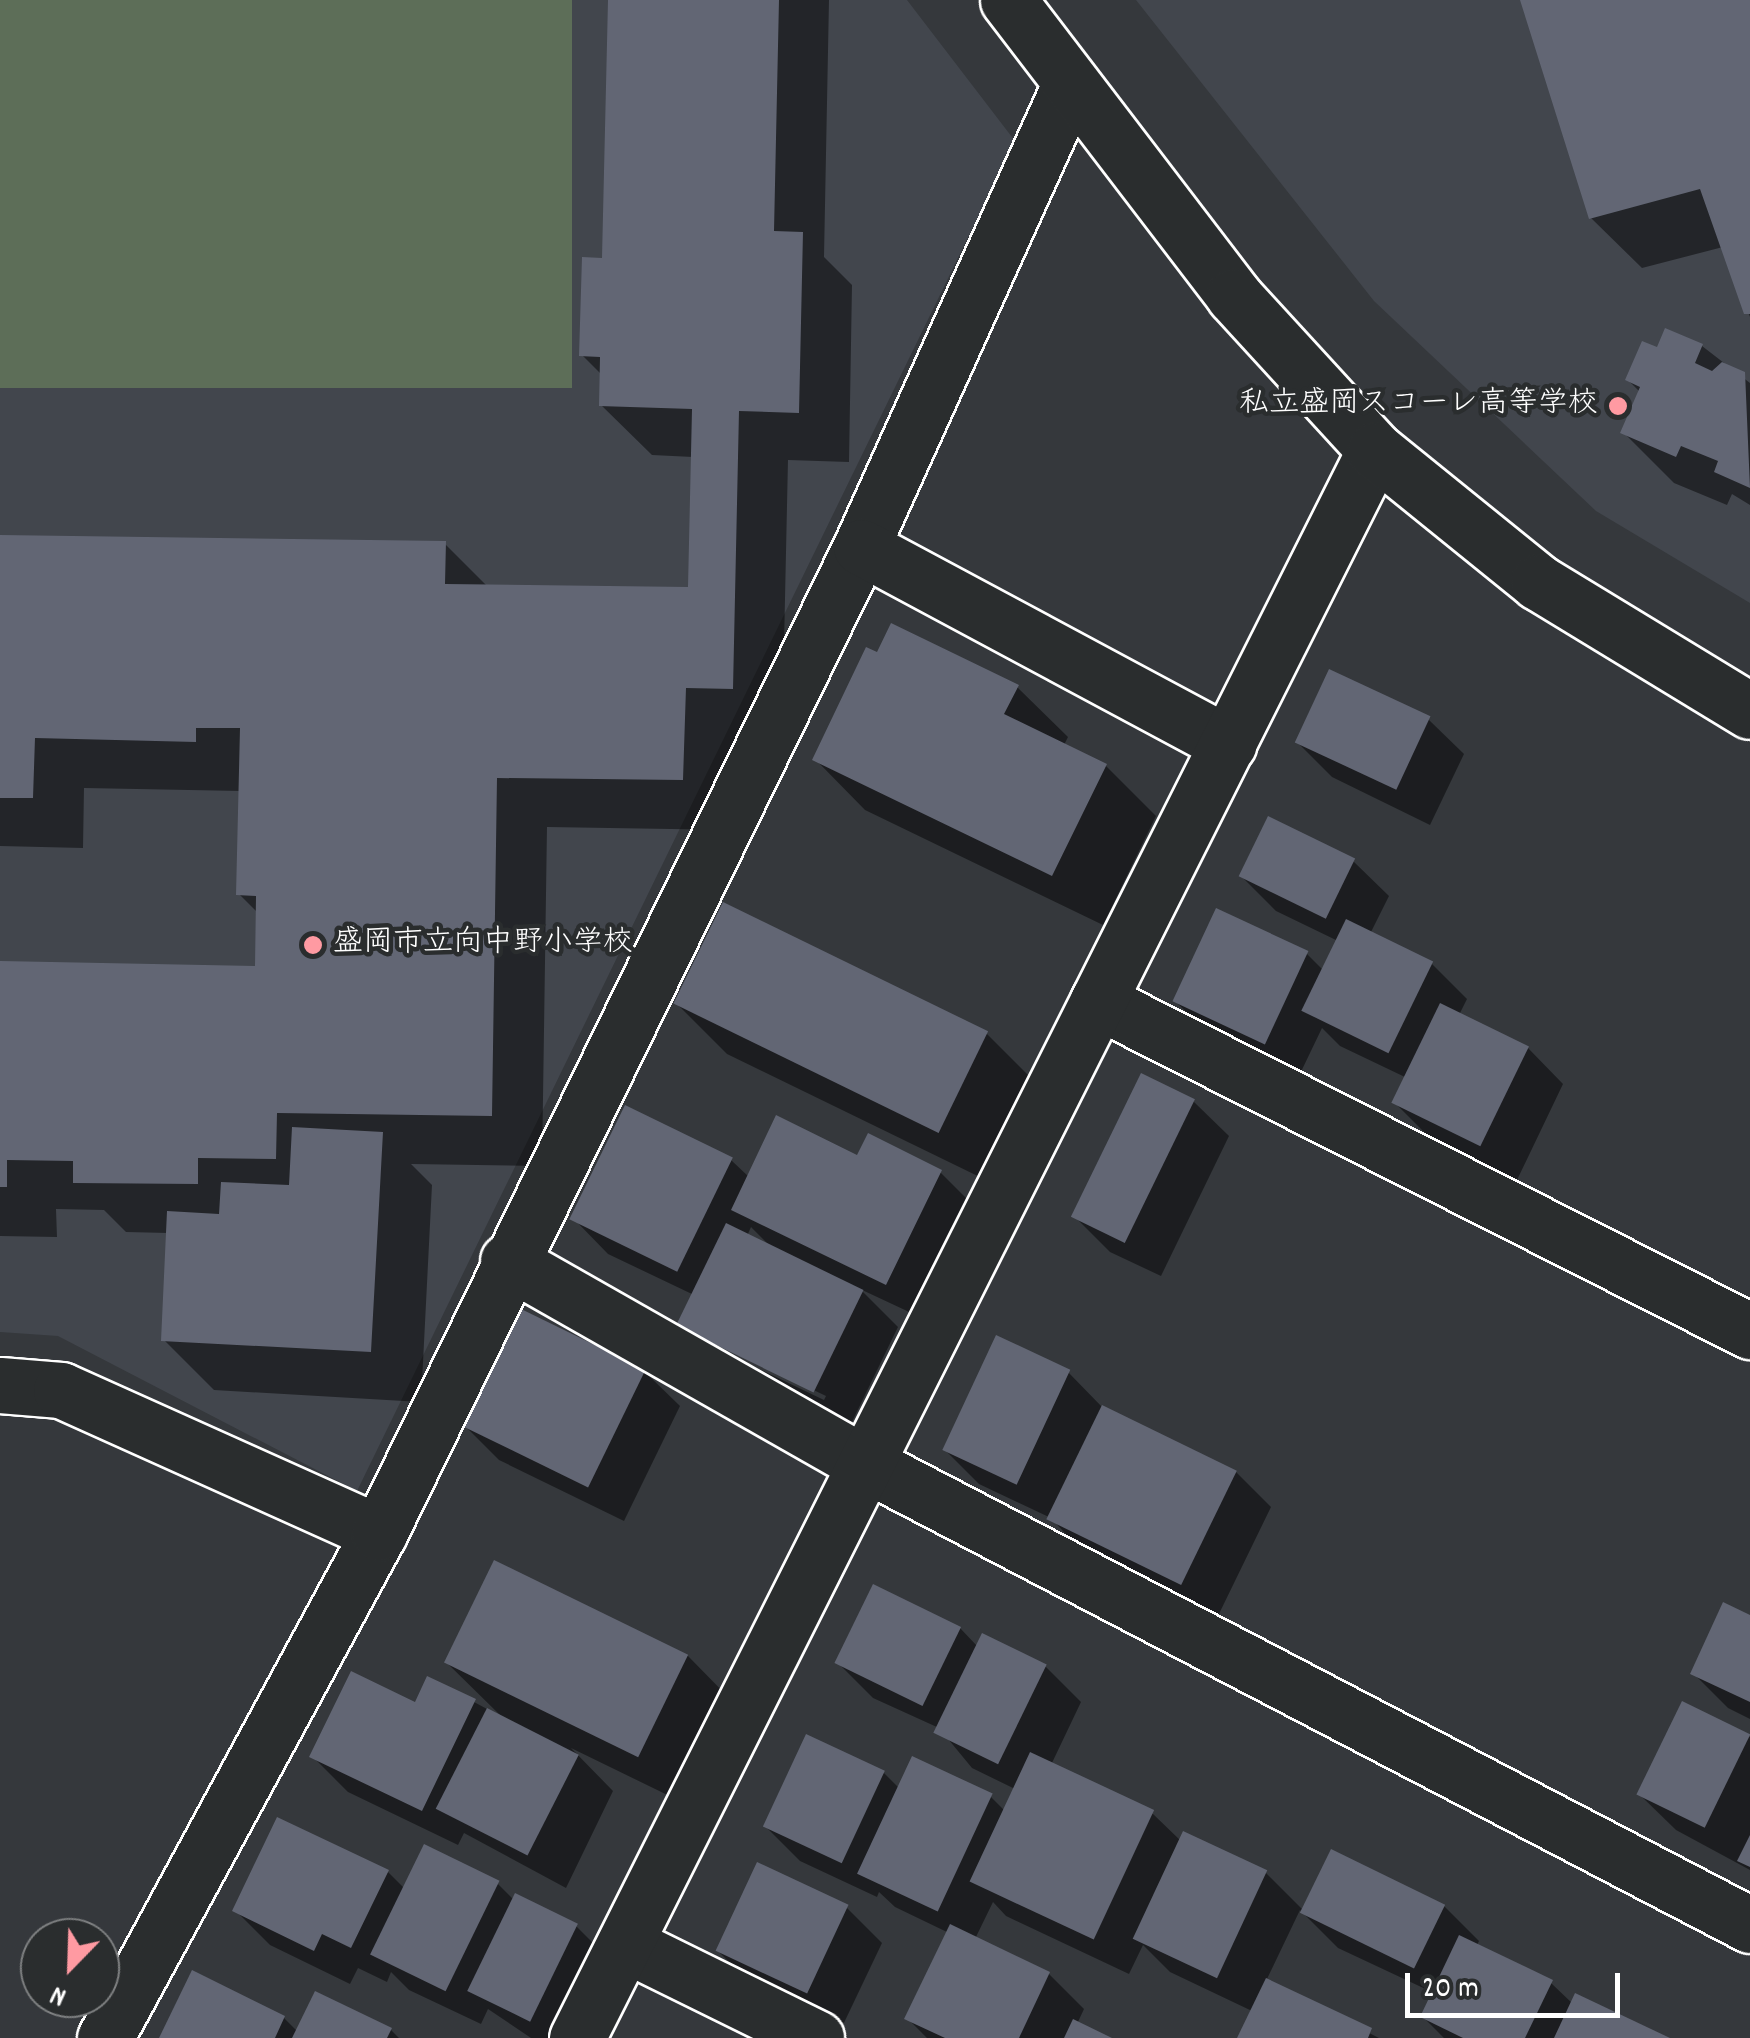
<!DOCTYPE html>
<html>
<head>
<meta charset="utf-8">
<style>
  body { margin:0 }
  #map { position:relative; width:1750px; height:2038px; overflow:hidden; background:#35383c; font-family:Dekko,"Klee One",sans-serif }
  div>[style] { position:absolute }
  .built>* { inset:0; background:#42464d }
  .green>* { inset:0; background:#5d6e58; transform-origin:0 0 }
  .shadow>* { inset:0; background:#0007 }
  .building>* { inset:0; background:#626674; transform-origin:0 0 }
  .roads { filter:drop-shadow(2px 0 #fff) drop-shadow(-2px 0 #fff) drop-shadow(0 2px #fff) drop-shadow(0 -2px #fff) }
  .street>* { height:55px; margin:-27.5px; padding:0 27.5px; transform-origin:27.5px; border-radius:27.5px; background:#2a2d2e }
  .secondary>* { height:55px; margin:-27.5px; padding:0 27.5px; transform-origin:27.5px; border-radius:27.5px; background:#2a2d2e }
  .dots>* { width:28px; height:28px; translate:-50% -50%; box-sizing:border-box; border:5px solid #2a2d2e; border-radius:50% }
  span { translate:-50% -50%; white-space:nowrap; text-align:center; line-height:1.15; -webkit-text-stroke:9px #2a2d2e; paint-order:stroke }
  .poi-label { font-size:30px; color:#fff }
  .right { translate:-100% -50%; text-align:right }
  .left { translate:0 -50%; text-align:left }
  .north { position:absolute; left:20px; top:1918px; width:100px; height:100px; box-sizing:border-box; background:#2a2d2e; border:2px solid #7f8182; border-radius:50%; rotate:203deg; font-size:28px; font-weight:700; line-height:40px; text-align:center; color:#fff }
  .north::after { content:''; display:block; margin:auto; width:35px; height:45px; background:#ff9aa2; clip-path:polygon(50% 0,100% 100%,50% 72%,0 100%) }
  .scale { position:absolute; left:1405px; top:1973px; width:215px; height:45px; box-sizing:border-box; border:5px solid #fff; border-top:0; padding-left:12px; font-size:30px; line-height:35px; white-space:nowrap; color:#fff; -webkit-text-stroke:8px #2a2d2e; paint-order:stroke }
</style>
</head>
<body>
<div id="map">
  <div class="built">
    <i style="clip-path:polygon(0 0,907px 0,1015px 141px,357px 1491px,58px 1336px,0 1332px)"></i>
    <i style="clip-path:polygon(1136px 0,1750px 0,1750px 603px,1596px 511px,1374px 301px)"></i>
  </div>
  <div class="green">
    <i style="left:0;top:0;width:572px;height:388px"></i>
  </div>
  <div class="shadow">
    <i style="clip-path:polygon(611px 0,829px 0,824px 257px,852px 285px,849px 462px,788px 460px,782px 738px,736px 738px,733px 830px,547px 827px,542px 1166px,411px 1164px,432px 1185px,421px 1402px,214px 1390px,164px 1340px,168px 1233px,126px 1232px,104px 1210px,56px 1209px,57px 1237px,0 1236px,0 963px,257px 969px,258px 913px,239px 894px,241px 791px,84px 788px,83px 848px,0 846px,0 538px,445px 544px,488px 587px,690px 590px,693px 457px,652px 455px,601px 405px,602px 375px,582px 355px,605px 261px)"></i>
    <i style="clip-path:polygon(1523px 0,1750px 0,1750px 317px,1723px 247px,1642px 268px,1591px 218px)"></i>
    <i style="clip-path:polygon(1702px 346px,1750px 383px,1750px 505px,1732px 494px,1727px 505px,1674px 483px,1623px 432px,1640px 392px,1628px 380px,1658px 351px)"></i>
    <i style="clip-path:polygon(1017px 687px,1068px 737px,1064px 745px,1106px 766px,1156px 816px,1103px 925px,865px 810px,815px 759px)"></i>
    <i style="clip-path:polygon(1428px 719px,1464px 754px,1430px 825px,1332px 777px,1297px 742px)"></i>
    <i style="clip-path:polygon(1353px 861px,1389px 896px,1370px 934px,1432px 964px,1467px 999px,1459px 1015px,1528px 1048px,1563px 1084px,1517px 1180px,1430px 1138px,1395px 1103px,1407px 1078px,1340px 1046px,1322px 1028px,1298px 1078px,1210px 1035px,1174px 1000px,1306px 953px,1324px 971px,1338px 941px,1276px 911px,1241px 876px)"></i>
    <i style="clip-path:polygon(677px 1004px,987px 1034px,1037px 1084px,990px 1182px,727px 1054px)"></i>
    <i style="clip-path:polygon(1193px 1101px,1229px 1136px,1161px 1276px,1110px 1252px,1075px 1217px)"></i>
    <i style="clip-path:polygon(evenodd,858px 1158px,940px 1172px,975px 1207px,922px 1318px,860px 1289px,898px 1327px,850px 1426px,714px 1361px,679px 1326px,694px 1295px,608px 1254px,573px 1218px,731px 1160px,749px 1177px,858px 1158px,751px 1227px,771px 1247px,747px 1236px,751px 1227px,858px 1158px,718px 1344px,826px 1396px,824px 1400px,718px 1349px,718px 1344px)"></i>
    <i style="clip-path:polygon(644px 1371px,680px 1406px,624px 1521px,499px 1460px,463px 1424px)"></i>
    <i style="clip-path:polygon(1068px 1372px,1104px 1409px,1236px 1472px,1271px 1507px,1217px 1618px,1085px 1555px,1051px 1518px,979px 1484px,944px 1449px)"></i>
    <i style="clip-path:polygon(1750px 1618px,1750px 1719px,1728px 1708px,1693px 1673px)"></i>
    <i style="clip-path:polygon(960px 1628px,978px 1647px,1046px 1667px,1081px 1702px,1051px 1765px,1153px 1814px,1181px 1841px,1266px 1873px,1304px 1911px,1444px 1906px,1479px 1941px,1476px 1947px,1551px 1983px,1573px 2004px,1664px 2038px,1444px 2038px,1423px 2017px,1434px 1993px,1338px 1948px,1300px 1910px,1266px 1981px,1379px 2038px,1239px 2038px,1252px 2011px,1170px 1972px,1143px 1945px,1129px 1974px,1006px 1916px,993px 1902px,975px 1939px,1049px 1974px,1084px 2009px,1077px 2024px,1107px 2038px,927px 2038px,907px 2018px,949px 1933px,895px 1907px,879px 1892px,877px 1897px,800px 1861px,765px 1826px,884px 1773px,899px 1788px,913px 1760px,991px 1797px,1004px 1810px,1015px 1789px,972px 1768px,939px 1728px,873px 1698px,838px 1663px)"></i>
    <i style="clip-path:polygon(688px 1656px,738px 1707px,690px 1806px,571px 1748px,613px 1791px,566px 1888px,464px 1833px,458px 1845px,348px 1792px,312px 1756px,416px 1705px,474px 1702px,502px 1717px,446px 1662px)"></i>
    <i style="clip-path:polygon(1683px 1705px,1750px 1737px,1750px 1870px,1676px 1830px,1640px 1795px)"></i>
    <i style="clip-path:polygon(758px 1865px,847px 1908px,882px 1943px,842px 2027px,753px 1986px,718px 1951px)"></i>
    <i style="clip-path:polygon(388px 1872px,405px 1889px,497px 1883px,514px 1900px,576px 1926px,611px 1961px,574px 2038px,531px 2038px,488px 2009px,481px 2024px,409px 1990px,391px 1972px,387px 1982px,358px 1968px,350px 1984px,270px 1945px,235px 1910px)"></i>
    <i style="clip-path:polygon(284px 2018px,298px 2032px,391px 2030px,399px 2038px,162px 2038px)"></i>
  </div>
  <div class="building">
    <i style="clip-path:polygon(608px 0,779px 0,774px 231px,803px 232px,799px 413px,739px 411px,733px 689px,686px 688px,683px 780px,497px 778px,492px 1116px,277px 1113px,276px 1159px,198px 1158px,198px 1184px,73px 1183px,73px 1161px,7px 1160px,7px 1187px,0 1187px,0 961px,255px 966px,256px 896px,236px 895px,240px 728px,196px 728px,196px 742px,35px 738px,33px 798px,0 798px,0 535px,446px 541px,445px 584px,688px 587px,692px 409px,599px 406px,600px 357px,579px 356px,582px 257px,602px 258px)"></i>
    <i style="clip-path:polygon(1520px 0,1750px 0,1750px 314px,1744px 314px,1700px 189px,1589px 219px)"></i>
    <i style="clip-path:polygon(1665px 328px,1703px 344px,1695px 363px,1712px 371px,1722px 362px,1745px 372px,1750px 488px,1714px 472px,1718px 461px,1681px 446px,1676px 457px,1620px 433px,1640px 387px,1625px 380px,1642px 341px,1657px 347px)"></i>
    <i style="clip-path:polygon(891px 623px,1019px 685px,1004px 714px,1107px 764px,1052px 876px,812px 760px,866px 647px,877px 652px)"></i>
    <i style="left:1329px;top:669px;width:112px;height:81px;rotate:25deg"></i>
    <i style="left:1268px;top:816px;width:97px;height:67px;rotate:26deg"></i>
    <i style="left:723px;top:902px;width:295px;height:113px;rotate:26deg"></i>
    <i style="left:1216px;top:908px;width:102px;height:103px;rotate:25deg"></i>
    <i style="left:1346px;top:919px;width:97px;height:102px;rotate:26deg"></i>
    <i style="left:1440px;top:1003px;width:99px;height:111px;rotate:26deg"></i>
    <i style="left:1141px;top:1073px;width:60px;height:160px;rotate:26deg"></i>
    <i style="left:625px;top:1105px;width:120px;height:127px;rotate:26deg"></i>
    <i style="clip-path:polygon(776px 1115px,857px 1155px,868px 1133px,942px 1170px,886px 1285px,731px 1210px)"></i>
    <i style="clip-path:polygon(292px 1127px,383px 1132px,371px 1352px,161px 1341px,167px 1211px,219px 1214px,221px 1182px,289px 1185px)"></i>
    <i style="left:726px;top:1223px;width:153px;height:114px;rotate:26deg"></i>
    <i style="left:517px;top:1307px;width:143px;height:131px;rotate:26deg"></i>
    <i style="left:996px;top:1335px;width:82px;height:127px;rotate:25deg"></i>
    <i style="left:1102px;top:1405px;width:150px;height:127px;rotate:26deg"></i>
    <i style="left:494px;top:1560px;width:216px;height:114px;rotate:26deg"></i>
    <i style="left:873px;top:1584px;width:98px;height:88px;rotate:26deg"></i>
    <i style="clip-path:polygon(1723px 1602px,1750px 1615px,1750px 1702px,1690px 1674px)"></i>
    <i style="left:982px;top:1633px;width:72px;height:111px;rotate:26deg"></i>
    <i style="clip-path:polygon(351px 1671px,415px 1702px,427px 1676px,476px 1699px,422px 1811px,309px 1757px)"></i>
    <i style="left:1682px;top:1701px;width:76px;height:104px;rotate:26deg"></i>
    <i style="left:487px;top:1708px;width:103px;height:113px;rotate:27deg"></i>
    <i style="left:806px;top:1734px;width:87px;height:102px;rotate:25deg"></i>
    <i style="left:1030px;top:1752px;width:137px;height:143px;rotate:25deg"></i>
    <i style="left:912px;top:1756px;width:89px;height:130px;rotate:25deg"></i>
    <i style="clip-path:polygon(277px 1817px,389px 1870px,351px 1948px,322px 1934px,314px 1951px,232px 1911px)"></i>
    <i style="left:1183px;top:1831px;width:93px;height:119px;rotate:25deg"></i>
    <i style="clip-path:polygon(1750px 1835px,1750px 1867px,1737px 1861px)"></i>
    <i style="left:424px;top:1844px;width:84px;height:123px;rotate:26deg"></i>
    <i style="left:1331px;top:1849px;width:127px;height:71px;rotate:26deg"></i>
    <i style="left:757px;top:1862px;width:101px;height:98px;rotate:25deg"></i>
    <i style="left:515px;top:1893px;width:70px;height:109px;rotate:26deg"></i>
    <i style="clip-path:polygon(950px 1924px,1050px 1972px,1019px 2038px,945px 2038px,904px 2019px)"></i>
    <i style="clip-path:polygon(1459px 1935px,1553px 1980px,1525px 2038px,1463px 2038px,1420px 2017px)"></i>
    <i style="clip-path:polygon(192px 1970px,285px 2016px,275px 2038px,159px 2038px)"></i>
    <i style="clip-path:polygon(1266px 1978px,1372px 2028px,1368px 2038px,1237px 2038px)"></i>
    <i style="clip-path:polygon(315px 1991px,392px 2028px,387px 2038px,292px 2038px)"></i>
    <i style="clip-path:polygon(1575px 1993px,1670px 2038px,1554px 2038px)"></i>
    <i style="clip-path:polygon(1073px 2019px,1112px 2038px,1064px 2038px)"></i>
  </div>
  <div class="roads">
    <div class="street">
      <i style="left:861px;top:547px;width:505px;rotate:-65.67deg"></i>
      <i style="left:1098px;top:1001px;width:731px;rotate:26.85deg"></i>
      <i style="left:508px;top:1261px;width:412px;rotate:29.6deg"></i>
      <i style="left:866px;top:1464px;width:997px;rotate:27.54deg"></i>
      <i style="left:0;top:1385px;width:61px;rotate:4.7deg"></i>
      <i style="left:61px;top:1390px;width:349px;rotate:24.2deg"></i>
      <i style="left:625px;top:1944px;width:213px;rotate:26.2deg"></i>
      <i style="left:105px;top:2038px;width:575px;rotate:-61.52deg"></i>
      <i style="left:379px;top:1533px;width:1098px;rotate:-63.95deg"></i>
      <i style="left:861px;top:547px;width:417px;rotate:28.2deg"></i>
      <i style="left:577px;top:2038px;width:1777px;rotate:-63.32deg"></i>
    </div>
    <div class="secondary">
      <i style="left:1008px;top:0;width:372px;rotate:52.6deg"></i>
      <i style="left:1234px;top:296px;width:209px;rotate:47.5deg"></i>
      <i style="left:1375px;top:450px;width:210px;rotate:39deg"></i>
      <i style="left:1538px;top:582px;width:248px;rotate:31.3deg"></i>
    </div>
  </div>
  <div class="dots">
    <i style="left:1618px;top:406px;background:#ff9aa2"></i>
    <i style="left:313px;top:945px;background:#ff9aa2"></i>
  </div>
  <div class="poi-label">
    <span class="right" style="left:1598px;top:406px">私立盛岡スコーレ高等学校</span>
    <span class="left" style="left:333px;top:945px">盛岡市立向中野小学校</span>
  </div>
  <div class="north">N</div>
  <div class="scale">20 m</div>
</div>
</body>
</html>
